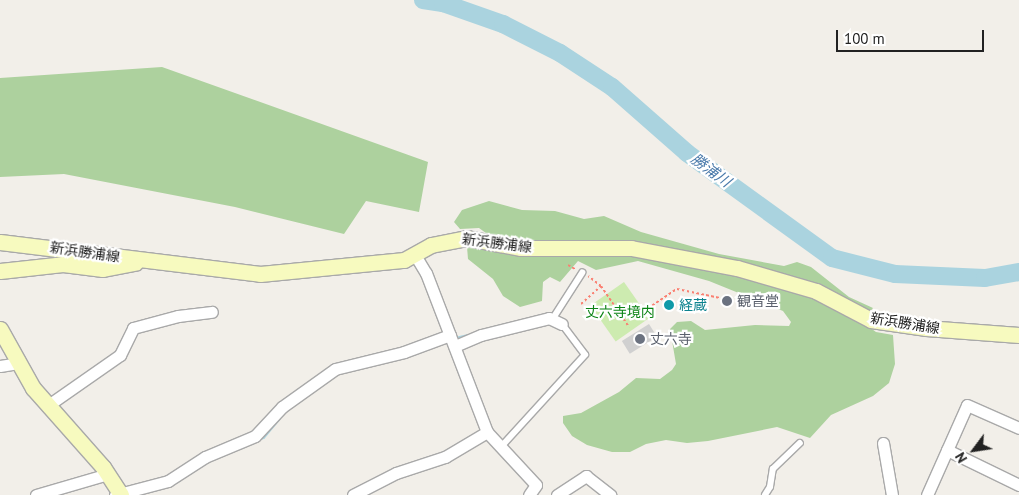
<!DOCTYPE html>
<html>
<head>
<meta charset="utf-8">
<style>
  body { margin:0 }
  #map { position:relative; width:1019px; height:495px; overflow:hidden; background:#f2efe9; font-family:"PT Sans","Noto Sans JP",sans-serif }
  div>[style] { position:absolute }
  .religious>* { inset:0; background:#d0d0d0; transform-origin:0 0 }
  .grass>* { inset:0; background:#cdebb0; transform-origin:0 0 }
  .forest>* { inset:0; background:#add19e }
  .stream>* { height:3px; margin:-1.5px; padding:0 1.5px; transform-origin:1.5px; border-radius:1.5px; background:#aad3df }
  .river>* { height:18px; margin:-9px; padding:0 9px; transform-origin:9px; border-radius:9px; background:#aad3df }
  .path>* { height:2px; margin-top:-1px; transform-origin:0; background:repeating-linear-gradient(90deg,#fa8072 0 2.5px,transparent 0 5px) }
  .roads { filter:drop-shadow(1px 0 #a9a9a9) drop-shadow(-1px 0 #a9a9a9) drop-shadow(0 1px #a9a9a9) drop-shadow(0 -1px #a9a9a9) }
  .lane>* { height:5.5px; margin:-2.75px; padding:0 2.75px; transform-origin:2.75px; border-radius:2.75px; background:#fff }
  .street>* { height:11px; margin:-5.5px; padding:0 5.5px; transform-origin:5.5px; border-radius:5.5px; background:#fff }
  .secondary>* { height:15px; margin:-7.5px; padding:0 7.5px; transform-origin:7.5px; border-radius:7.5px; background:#f7fabf }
  .dots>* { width:14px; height:14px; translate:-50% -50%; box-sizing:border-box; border:2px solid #fff; border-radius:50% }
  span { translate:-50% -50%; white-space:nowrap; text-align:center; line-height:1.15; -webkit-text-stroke:4.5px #fff; paint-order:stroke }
  .street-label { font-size:14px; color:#222 }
  .worship-label { font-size:14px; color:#5b616d }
  .left { translate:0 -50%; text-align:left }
  .culture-label { font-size:14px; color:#0d838f }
  .park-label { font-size:14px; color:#0c8416 }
  .water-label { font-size:15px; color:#4a7aab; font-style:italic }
  .north { position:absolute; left:949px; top:425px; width:50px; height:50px; -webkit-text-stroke:4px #fff; paint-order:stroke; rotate:239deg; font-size:14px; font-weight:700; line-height:20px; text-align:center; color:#222 }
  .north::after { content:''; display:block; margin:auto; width:18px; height:22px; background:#222; clip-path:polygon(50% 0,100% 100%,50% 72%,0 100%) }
  .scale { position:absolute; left:836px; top:30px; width:148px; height:22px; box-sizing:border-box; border:2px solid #222; border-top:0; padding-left:6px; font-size:15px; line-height:18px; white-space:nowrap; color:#222; -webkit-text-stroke:4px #fff; paint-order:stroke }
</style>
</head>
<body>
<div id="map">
  <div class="religious">
    <i style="left:649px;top:324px;width:15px;height:32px;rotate:58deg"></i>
  </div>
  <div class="grass">
    <i style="left:624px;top:282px;width:44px;height:41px;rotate:55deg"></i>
  </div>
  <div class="forest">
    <i style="clip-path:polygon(162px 67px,428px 162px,419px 212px,366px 201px,344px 234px,235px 207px,64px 174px,0 177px,0 78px)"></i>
    <i style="clip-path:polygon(489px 201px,522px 210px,555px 211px,584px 219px,604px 216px,641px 232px,719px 254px,784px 266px,797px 262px,811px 267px,849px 297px,873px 308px,862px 322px,876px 332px,893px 335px,895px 364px,889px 383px,873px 396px,831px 415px,810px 438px,777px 427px,708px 441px,687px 443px,666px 440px,646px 444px,630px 452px,612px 452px,587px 445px,572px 436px,563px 423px,563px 416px,581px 413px,619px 392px,636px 378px,660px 379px,672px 370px,676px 364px,670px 329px,677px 322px,691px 321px,705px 330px,755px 325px,789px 326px,791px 322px,783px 311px,709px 281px,638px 261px,596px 270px,578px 261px,560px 282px,550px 277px,543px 282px,542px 301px,520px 307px,503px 296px,493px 279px,468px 259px,467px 247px,483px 250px,490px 236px,479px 228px,460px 229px,454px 222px,462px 210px)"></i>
  </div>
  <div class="stream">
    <i style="left:455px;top:338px;width:13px;rotate:-13deg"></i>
    <i style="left:240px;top:448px;width:25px;rotate:-26deg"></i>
    <i style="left:263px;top:437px;width:25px;rotate:-50deg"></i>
    <i style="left:146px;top:492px;width:35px;rotate:-20deg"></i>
  </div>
  <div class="river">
    <i style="left:423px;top:0;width:20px;rotate:9deg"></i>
    <i style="left:443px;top:3px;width:64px;rotate:19.3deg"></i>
    <i style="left:503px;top:24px;width:64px;rotate:27deg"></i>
    <i style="left:560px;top:53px;width:62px;rotate:33.2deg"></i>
    <i style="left:612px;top:87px;width:100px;rotate:41.3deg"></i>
    <i style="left:687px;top:153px;width:179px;rotate:35.9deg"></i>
    <i style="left:832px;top:258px;width:65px;rotate:14.3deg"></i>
    <i style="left:895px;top:274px;width:90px;rotate:2.5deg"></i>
    <i style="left:985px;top:278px;width:35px;rotate:-10deg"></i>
  </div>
  <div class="path">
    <i style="left:568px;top:265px;width:8px;rotate:30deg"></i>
    <i style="left:601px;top:286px;width:50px;rotate:55.7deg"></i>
    <i style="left:581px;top:304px;width:27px;rotate:-42deg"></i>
    <i style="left:601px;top:286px;width:16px;rotate:-142deg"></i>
    <i style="left:644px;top:311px;width:40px;rotate:-34deg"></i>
    <i style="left:677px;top:289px;width:44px;rotate:11.8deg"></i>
  </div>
  <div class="roads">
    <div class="lane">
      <i style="left:552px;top:320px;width:56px;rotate:-57.4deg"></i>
      <i style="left:500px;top:448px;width:126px;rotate:-47.6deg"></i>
      <i style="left:585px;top:355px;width:39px;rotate:-127deg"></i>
      <i style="left:765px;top:495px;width:9px;rotate:-58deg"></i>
      <i style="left:770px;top:487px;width:18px;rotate:-81deg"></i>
      <i style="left:773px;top:469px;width:37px;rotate:-44deg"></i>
    </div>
    <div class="street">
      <i style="left:415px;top:255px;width:21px;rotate:59deg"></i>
      <i style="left:426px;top:273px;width:170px;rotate:69deg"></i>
      <i style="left:487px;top:432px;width:72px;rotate:47.2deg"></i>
      <i style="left:536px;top:485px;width:12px;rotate:125deg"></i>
      <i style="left:455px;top:346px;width:28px;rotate:-23deg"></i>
      <i style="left:481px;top:335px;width:70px;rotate:-14deg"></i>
      <i style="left:549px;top:318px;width:14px;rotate:25deg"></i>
      <i style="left:0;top:366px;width:18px;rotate:-9deg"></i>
      <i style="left:47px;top:406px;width:89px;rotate:-34.9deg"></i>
      <i style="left:120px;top:355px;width:30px;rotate:-64deg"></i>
      <i style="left:133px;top:328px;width:47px;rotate:-14.9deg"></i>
      <i style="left:178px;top:316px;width:34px;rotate:-7deg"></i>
      <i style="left:883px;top:443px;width:53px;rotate:80.2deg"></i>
      <i style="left:947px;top:450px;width:80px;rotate:25.9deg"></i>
      <i style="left:36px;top:495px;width:75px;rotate:-16.3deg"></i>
      <i style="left:115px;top:495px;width:55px;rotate:-14.8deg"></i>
      <i style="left:168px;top:481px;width:44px;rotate:-33deg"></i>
      <i style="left:205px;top:457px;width:54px;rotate:-22.8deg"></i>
      <i style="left:255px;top:436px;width:40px;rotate:-47deg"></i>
      <i style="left:282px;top:407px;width:65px;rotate:-35.6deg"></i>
      <i style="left:335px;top:369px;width:71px;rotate:-13.8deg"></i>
      <i style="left:404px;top:352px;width:49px;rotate:-20.3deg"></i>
      <i style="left:353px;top:495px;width:48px;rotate:-27.1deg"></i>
      <i style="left:396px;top:473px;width:52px;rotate:-18.1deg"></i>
      <i style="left:445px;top:457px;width:49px;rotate:-30.8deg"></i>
      <i style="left:557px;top:495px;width:35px;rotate:-33deg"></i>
      <i style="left:586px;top:476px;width:31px;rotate:38deg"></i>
      <i style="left:927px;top:495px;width:98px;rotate:-66deg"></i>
      <i style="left:967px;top:405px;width:57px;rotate:23.9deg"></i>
    </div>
    <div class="secondary">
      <i style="left:0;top:242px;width:262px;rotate:7deg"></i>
      <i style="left:260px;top:274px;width:145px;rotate:-5.6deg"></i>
      <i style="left:404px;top:260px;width:31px;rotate:-29deg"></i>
      <i style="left:431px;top:245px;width:37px;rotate:-11deg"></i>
      <i style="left:467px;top:238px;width:55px;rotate:10.5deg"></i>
      <i style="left:521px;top:248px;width:110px"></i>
      <i style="left:631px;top:248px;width:108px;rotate:10.7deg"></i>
      <i style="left:737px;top:268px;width:82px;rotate:16.2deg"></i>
      <i style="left:816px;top:291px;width:62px;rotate:27.8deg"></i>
      <i style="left:871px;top:320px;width:56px;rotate:8.3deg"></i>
      <i style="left:926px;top:328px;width:93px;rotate:4.3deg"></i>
      <i style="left:0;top:271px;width:63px;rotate:-6.3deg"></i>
      <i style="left:63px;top:264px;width:40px;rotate:7.1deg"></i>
      <i style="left:103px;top:269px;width:33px;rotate:-11deg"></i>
      <i style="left:0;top:329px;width:68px;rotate:60.8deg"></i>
      <i style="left:33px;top:388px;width:106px;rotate:48.5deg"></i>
      <i style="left:103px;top:467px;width:33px;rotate:57deg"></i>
    </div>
  </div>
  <div class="dots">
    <i style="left:727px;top:301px;background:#6b7280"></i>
    <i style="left:669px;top:305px;background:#0f9aa8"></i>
    <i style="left:640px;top:339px;background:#6b7280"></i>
  </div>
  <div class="street-label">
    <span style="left:497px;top:243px;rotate:7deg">新浜勝浦線</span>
    <span style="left:85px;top:252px;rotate:8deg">新浜勝浦線</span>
    <span style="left:905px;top:323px;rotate:9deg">新浜勝浦線</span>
  </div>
  <div class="worship-label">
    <span class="left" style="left:737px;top:301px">観音堂</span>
    <span class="left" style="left:650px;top:339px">丈六寺</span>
  </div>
  <div class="culture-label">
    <span class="left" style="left:679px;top:305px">経蔵</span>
  </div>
  <div class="park-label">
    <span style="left:620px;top:312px">丈六寺境内</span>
  </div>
  <div class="water-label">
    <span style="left:711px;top:170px;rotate:36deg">勝浦川</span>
  </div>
  <div class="north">N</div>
  <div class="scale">100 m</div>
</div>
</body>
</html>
